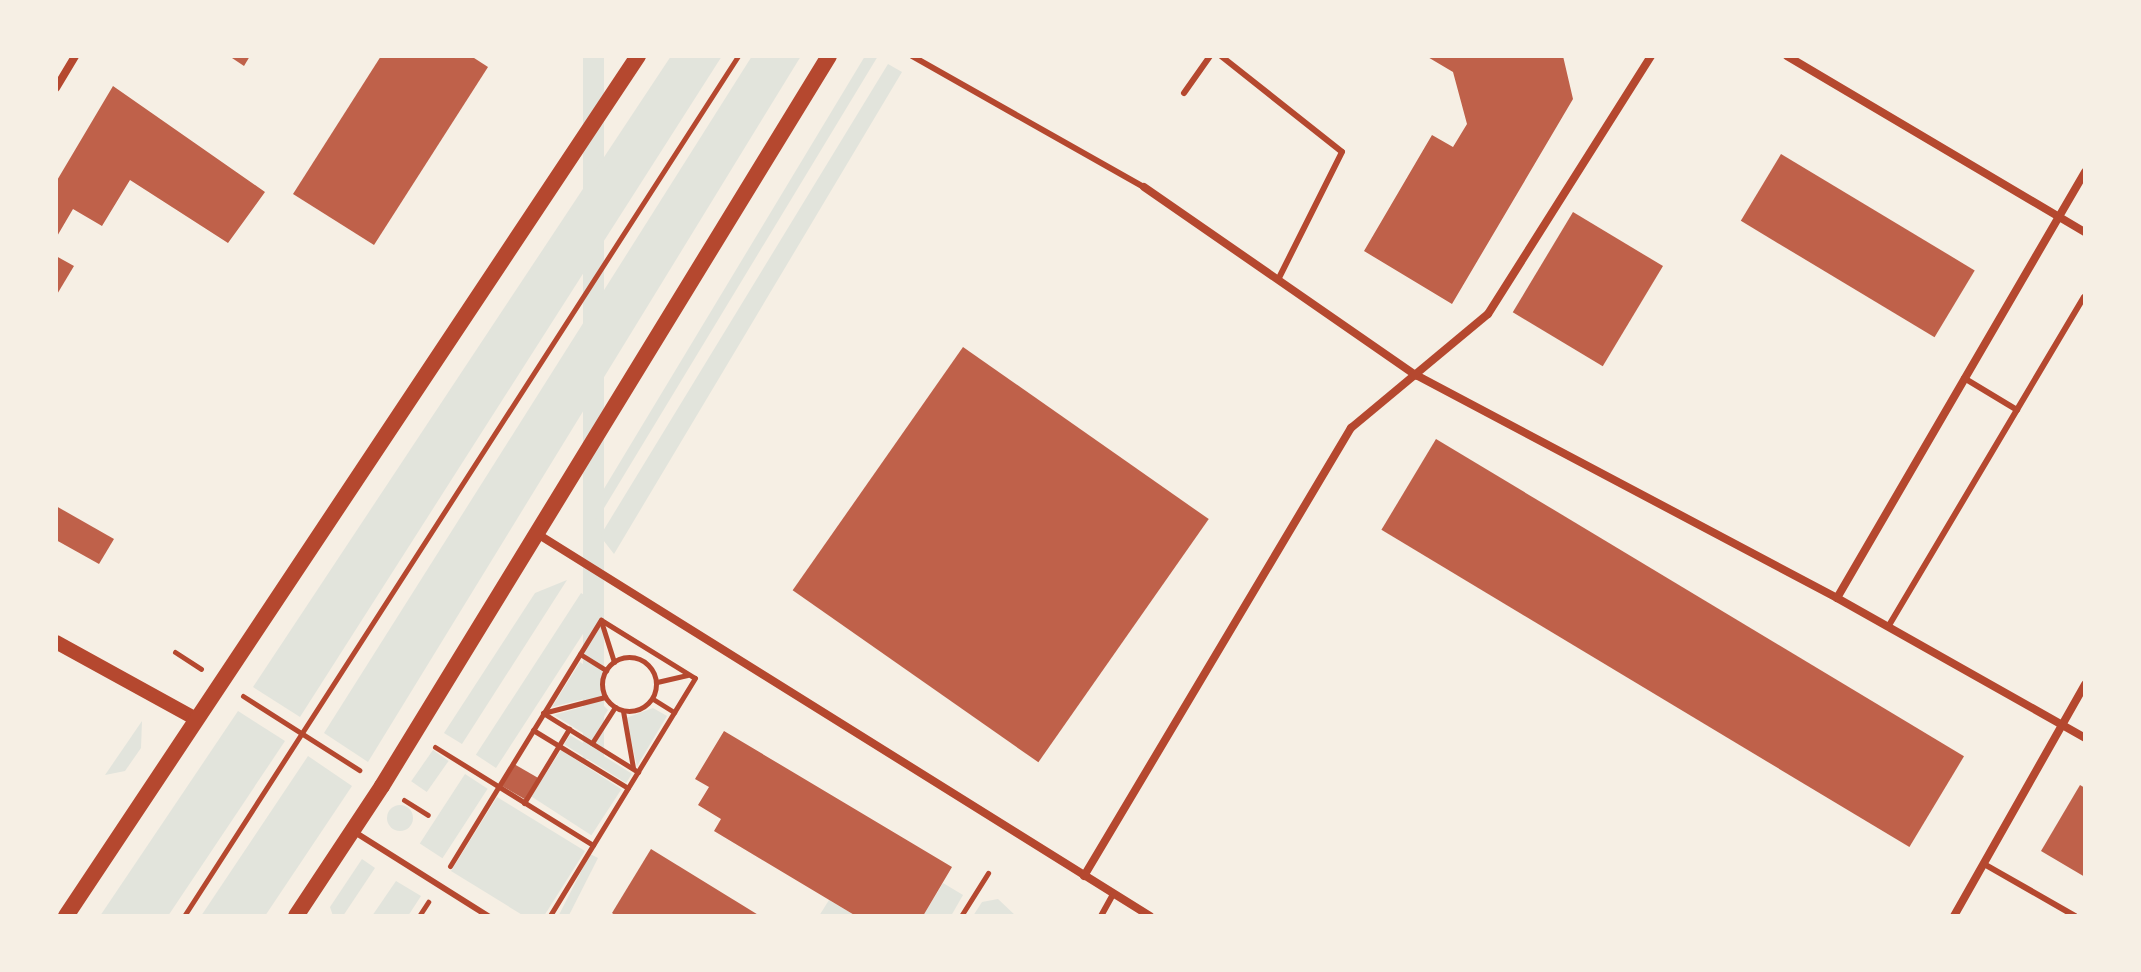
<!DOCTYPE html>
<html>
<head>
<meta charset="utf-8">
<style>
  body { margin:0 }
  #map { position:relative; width:2141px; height:972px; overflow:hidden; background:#f6efe4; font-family:Barlow,sans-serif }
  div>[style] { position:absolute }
  .green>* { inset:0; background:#e2e4dc; transform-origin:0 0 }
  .round { border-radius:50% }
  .building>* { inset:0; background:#bf614a; transform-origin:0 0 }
  .path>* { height:5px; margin:-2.5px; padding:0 2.5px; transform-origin:2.5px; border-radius:2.5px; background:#b5482f }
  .path>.ring { margin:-2.5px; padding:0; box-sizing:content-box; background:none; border:5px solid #b5482f; border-radius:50% }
  .service>* { height:6px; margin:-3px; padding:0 3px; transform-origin:3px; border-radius:3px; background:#b5482f }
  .minor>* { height:8px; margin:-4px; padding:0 4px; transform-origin:4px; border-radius:4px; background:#b5482f }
  .tertiary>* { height:14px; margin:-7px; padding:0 7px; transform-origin:7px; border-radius:7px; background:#b5482f }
  .secondary>* { height:16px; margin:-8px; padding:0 8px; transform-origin:8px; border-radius:8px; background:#b5482f }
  span { translate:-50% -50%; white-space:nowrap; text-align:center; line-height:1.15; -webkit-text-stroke:6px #f6efe4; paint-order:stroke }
  .frame { position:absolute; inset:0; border:58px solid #f6efe4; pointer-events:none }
</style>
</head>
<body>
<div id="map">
  <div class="green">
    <i style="left:583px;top:56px;width:21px;height:703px"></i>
    <i style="clip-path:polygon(671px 56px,722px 56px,300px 717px,253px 687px)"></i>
    <i style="clip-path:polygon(752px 56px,801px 56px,368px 762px,324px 733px)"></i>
    <i style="clip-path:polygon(865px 56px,878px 56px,595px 523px,602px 492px)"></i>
    <i style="clip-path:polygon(888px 64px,902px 72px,614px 554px,600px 536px)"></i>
    <i style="clip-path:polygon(567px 580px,462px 744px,444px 733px,535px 593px)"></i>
    <i style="left:581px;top:593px;width:24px;height:193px;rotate:33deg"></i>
    <i style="clip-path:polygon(580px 662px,596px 674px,597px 696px,552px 707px)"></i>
    <i style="clip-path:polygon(600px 702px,608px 710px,591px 738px,554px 715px)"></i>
    <i style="clip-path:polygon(653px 708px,667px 716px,637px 766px,626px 718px)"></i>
    <i style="clip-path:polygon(238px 711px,285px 741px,168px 916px,100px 916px)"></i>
    <i style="clip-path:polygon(142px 721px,141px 748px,125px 771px,105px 775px)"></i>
    <i style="left:570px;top:735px;width:73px;height:11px;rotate:32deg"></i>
    <i style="left:433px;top:750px;width:19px;height:38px;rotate:35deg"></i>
    <i style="left:561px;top:750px;width:72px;height:55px;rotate:33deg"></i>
    <i style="clip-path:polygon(308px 756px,352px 786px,265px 916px,201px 916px)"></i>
    <i style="left:465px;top:774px;width:27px;height:83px;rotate:33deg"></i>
    <i style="clip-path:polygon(497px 797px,585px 851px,544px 916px,524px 916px,451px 871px)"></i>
    <i class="round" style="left:387px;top:805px;width:26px;height:26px"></i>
    <i style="left:590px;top:854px;width:9px;height:73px;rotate:27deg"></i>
    <i style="clip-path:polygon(362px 859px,375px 868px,343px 916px,333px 916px,330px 907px)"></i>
    <i style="clip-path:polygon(396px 881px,421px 896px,408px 916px,372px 916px)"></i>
    <i style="clip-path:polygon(943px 883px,963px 895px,951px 916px,923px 916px)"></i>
    <i style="clip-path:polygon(998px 899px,1016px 916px,973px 916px,982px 902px)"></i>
    <i style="clip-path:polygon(829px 900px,856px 916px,819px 916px)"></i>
  </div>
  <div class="building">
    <i style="clip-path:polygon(229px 56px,250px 56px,244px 66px)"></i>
    <i style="clip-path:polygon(381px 56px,471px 56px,488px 67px,374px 245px,293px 194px)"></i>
    <i style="clip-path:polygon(1426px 56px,1563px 56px,1573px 99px,1452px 304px,1364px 251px,1432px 135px,1453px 147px,1467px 124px,1453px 72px)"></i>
    <i style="clip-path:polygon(113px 86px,265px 192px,228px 243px,130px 180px,102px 226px,73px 209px,56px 238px,56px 182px)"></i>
    <i style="left:1781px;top:154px;width:226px;height:78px;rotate:31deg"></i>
    <i style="left:1573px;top:212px;width:105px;height:117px;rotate:31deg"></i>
    <i style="clip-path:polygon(56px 256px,74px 266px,56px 296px)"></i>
    <i style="left:963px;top:347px;width:300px;height:297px;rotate:35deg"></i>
    <i style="left:1436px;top:439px;width:616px;height:106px;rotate:31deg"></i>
    <i style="clip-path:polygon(56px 506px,114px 539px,99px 564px,56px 540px)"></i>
    <i style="clip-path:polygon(724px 731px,952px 867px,923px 916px,856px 916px,714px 831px,721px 819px,698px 805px,709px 787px,695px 779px)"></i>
    <i style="left:514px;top:764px;width:28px;height:25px;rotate:30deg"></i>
    <i style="clip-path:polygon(2080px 785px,2085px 788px,2085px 877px,2041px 851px)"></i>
    <i style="clip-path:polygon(651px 849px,760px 916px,616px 916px,612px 913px)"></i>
  </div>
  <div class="path">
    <i style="left:601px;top:621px;width:43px;rotate:72.4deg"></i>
    <i style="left:175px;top:652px;width:31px;rotate:33deg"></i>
    <i style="left:580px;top:654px;width:31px;rotate:32deg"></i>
    <i class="ring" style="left:602px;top:657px;width:49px;height:49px"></i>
    <i style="left:657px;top:682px;width:31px;rotate:-13deg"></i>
    <i style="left:243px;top:696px;width:138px;rotate:32.5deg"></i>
    <i style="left:605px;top:697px;width:64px;rotate:165.5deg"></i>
    <i style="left:543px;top:713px;width:112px;rotate:31.8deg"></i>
    <i style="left:653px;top:699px;width:25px;rotate:32deg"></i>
    <i style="left:623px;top:711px;width:58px;rotate:80deg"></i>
    <i style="left:533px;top:730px;width:111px;rotate:31.4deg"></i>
    <i style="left:592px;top:743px;width:43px;rotate:-57.4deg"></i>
    <i style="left:435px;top:747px;width:186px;rotate:31.8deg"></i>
    <i style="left:404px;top:800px;width:28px;rotate:32deg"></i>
    <i style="left:524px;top:803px;width:87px;rotate:-58.7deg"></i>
    <i style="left:450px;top:866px;width:289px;rotate:-58.5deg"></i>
    <i style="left:601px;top:620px;width:110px;rotate:31.7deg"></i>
    <i style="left:695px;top:678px;width:279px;rotate:121.4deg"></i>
    <i style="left:184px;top:916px;width:1023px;rotate:-57.21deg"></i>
    <i style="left:419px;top:916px;width:17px;rotate:-57deg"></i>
    <i style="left:961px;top:916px;width:51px;rotate:-57.9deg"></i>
  </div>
  <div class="service">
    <i style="left:912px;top:56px;width:266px;rotate:29.5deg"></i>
    <i style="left:1221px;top:56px;width:154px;rotate:38.4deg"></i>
    <i style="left:1342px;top:152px;width:141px;rotate:116.6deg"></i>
    <i style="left:1184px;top:93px;width:45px;rotate:-54.9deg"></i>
    <i style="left:1964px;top:378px;width:62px;rotate:31.1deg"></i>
    <i style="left:1888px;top:627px;width:384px;rotate:-59.3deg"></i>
    <i style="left:353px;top:831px;width:160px;rotate:32.2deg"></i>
    <i style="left:1984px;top:864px;width:105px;rotate:29.7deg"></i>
    <i style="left:1101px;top:916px;width:26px;rotate:-61deg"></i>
  </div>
  <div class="minor">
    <i style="left:1787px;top:56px;width:346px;rotate:30.6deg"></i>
    <i style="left:56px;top:88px;width:37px;rotate:-59deg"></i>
    <i style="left:1144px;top:187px;width:331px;rotate:34.7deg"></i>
    <i style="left:1416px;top:375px;width:476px;rotate:27.9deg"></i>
    <i style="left:1837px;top:598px;width:285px;rotate:29.4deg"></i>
    <i style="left:536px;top:533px;width:724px;rotate:31.96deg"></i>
    <i style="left:1837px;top:598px;width:493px;rotate:-59.8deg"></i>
    <i style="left:1084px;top:876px;width:522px;rotate:-59.21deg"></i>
    <i style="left:1351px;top:428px;width:178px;rotate:-39.8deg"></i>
    <i style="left:1488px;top:314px;width:305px;rotate:-57.7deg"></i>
    <i style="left:1954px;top:916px;width:266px;rotate:-60.5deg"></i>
  </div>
  <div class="tertiary">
    <i style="left:56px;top:642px;width:160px;rotate:28.8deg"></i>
  </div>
  <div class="secondary">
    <i style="left:66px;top:916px;width:1033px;rotate:-56.37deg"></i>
    <i style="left:296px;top:916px;width:156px;rotate:-56.5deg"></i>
    <i style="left:382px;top:786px;width:856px;rotate:-58.52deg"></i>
  </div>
  <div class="frame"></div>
</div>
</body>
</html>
